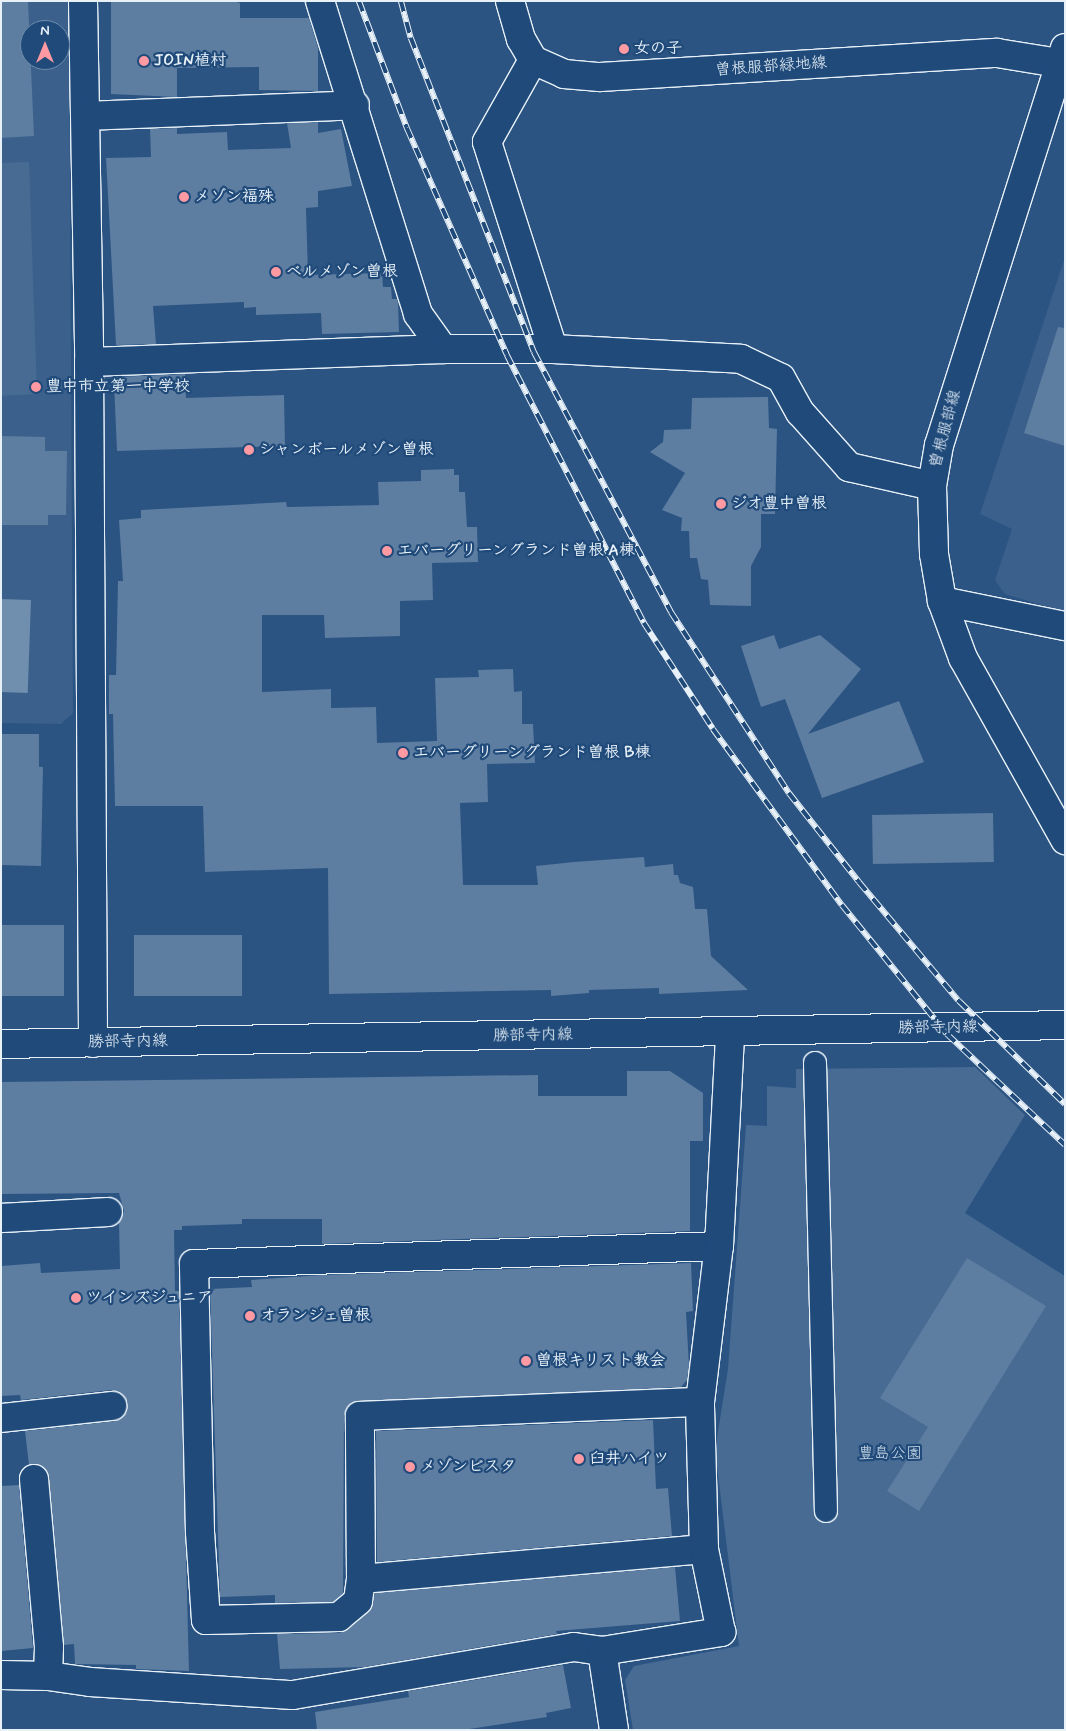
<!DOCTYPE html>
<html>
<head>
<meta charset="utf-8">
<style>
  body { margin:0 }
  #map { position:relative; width:1066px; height:1731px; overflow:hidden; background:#2b5482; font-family:Mynerve,"Klee One",sans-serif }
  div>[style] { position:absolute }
  .built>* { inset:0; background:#3a608b }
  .green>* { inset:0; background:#476b93 }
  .water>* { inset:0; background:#708ead; transform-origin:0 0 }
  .building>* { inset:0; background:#5d7da1; transform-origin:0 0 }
  .roads { filter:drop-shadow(1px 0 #e8f1f8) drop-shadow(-1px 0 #e8f1f8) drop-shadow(0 1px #e8f1f8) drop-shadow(0 -1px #e8f1f8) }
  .pedestrian>* { height:22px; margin:-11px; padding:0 11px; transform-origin:11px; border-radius:11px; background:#1f4a7a }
  .minor>* { height:28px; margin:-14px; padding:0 14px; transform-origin:14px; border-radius:14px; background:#1f4a7a }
  .tertiary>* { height:28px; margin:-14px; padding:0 14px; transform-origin:14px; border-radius:14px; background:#1f4a7a }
  .rail>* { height:5.5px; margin-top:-2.75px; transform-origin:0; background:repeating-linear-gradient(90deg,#1f4a7a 0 11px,#e8f1f8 0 22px); box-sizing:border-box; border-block:1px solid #e8f1f8 }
  .dots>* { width:14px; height:14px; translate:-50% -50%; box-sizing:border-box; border:2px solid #1f4a7a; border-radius:50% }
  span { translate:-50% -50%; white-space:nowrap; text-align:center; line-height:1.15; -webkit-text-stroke:4.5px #1f4a7a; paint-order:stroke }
  .poi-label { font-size:16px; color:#e8f1f8; font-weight:700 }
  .left { translate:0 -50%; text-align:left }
  .street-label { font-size:16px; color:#e8f1f8 }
  .park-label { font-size:16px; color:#d0dde9 }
  .frame { position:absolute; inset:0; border:2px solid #e8f1f8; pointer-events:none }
  .north { position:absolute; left:20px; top:20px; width:50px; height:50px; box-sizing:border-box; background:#1f4a7a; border:1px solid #6f8dac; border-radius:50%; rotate:0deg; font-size:14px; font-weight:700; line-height:20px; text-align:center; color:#e8f1f8 }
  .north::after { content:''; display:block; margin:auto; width:18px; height:22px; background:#ff9aa2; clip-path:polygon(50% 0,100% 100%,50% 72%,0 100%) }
</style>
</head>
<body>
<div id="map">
  <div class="built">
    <i style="clip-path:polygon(evenodd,1px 1px,69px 1px,73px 713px,61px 724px,1px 723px,1px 1px,30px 30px,60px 30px,60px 60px,30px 60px,30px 30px)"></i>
    <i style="clip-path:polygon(1065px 257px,1065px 612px,1005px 594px,995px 580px,1012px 529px,980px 514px)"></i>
  </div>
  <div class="green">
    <i style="clip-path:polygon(29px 162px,37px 394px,1px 396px,1px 163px)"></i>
    <i style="clip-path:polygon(975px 1067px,1025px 1115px,965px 1213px,1065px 1276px,1065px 1730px,633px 1730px,625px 1680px,634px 1666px,739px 1646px,715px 1450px,728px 1369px,746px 1125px,767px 1126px,767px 1086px,796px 1088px,796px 1069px)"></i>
  </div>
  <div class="water">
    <i style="left:1px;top:599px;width:30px;height:93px;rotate:2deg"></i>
  </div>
  <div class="building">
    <i style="clip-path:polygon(1px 1px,28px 1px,34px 136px,1px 138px)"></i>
    <i style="clip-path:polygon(111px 1px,233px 1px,240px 3px,240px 18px,309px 18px,318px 48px,318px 91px,259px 90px,259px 67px,177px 68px,177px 97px,111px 94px)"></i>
    <i style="clip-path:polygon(318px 122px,318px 133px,341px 129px,352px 186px,318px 191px,318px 207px,306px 208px,308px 275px,382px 273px,383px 287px,391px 287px,392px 299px,397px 299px,398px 303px,399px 332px,322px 334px,321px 313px,256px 315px,256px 307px,244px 308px,244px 302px,153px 306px,156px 344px,116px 345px,106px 158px,151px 157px,150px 129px,177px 128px,177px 134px,227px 132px,228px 150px,291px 148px,287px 123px)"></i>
    <i style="clip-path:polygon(1058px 327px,1065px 328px,1065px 446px,1024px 433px)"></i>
    <i style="clip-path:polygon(185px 374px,186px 398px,284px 395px,285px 446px,117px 451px,114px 383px,118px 383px,117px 377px)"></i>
    <i style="clip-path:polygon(768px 397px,769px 428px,777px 429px,775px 514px,761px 514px,761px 547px,751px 566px,751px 606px,710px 605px,708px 580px,701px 579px,697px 558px,690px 558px,689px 531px,681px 531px,682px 518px,662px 510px,685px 473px,650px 452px,663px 442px,664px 430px,691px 429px,692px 398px)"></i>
    <i style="clip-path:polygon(1px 436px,45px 437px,45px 451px,67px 451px,66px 515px,48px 515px,48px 525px,1px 525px)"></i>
    <i style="clip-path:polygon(454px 469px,454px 475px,459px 475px,459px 492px,465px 492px,467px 527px,477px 527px,478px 562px,432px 563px,433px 600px,400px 601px,400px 636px,325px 638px,324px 615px,262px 615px,262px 692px,331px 689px,331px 708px,376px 707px,377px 743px,437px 741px,435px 678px,479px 677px,478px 670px,513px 669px,514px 692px,522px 691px,522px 724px,533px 724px,535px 763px,487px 764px,488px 802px,460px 803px,463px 885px,538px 885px,536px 866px,574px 862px,644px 857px,645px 867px,673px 864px,674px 875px,678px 875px,680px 883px,693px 887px,695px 909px,707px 909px,711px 956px,748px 990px,659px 994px,659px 988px,589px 990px,589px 993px,551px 996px,551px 990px,329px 994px,328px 868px,205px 872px,203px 806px,115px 806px,113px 714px,109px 714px,109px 675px,116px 675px,118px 581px,123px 581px,119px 520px,141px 518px,141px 510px,286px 502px,287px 507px,379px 505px,378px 482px,421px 481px,421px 470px)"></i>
    <i style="clip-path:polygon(774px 635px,779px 649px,820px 635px,861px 669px,808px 734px,899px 701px,924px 762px,822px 798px,785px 699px,761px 707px,741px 646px)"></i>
    <i style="clip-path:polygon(1px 734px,39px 734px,39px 767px,43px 767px,41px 866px,1px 865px)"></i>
    <i style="left:993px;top:813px;width:49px;height:121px;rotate:89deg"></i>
    <i style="left:64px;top:925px;width:71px;height:63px;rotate:90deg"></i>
    <i style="left:134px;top:935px;width:108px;height:61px"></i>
    <i style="clip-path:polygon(627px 1071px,670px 1071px,703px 1093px,703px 1141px,690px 1141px,690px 1231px,322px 1244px,322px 1219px,242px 1219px,242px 1224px,182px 1226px,182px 1230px,174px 1230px,175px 1291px,179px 1291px,189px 1671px,136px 1669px,136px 1665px,75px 1664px,74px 1644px,64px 1645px,49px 1477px,41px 1465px,29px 1465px,25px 1431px,114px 1421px,126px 1413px,127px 1404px,124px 1396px,111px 1390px,21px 1400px,20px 1395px,1px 1396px,1px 1266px,40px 1263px,41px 1273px,120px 1269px,119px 1222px,124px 1211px,119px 1193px,1px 1194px,1px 1082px,538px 1075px,538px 1096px,627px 1096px)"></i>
    <i style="clip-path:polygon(967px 1258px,1046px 1306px,919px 1511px,887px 1491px,928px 1427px,880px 1398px)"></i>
    <i style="clip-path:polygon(691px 1263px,693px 1311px,686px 1312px,689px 1366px,687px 1380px,681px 1387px,352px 1403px,344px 1416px,343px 1593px,333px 1602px,275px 1603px,275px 1595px,220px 1597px,210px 1289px,252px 1287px,251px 1280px,322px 1275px)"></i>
    <i style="clip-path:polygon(653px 1420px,656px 1489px,668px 1488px,672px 1536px,377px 1562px,376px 1431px)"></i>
    <i style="clip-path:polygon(19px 1485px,33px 1648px,1px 1651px,1px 1486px)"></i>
    <i style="clip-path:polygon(675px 1567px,680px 1621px,556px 1631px,557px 1634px,365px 1667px,280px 1669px,277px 1634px,339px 1633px,349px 1629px,368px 1612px,375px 1593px)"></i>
    <i style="clip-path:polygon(563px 1665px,571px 1708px,546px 1713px,547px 1717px,463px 1730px,317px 1730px,315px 1712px,409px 1697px,408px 1691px)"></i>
  </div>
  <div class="roads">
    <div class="pedestrian">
      <i style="left:815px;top:1063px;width:448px;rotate:88.6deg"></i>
    </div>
    <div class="minor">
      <i style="left:83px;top:1px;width:361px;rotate:89deg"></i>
      <i style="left:89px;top:362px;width:681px;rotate:89.66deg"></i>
      <i style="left:320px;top:1px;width:328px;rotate:72.6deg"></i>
      <i style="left:418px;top:314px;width:43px;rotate:54.5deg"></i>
      <i style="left:533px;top:60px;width:94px;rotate:119.3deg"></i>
      <i style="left:487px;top:142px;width:217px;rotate:72.3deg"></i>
      <i style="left:86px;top:116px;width:269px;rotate:-2.3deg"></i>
      <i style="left:89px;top:362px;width:354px;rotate:-2.1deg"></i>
      <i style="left:443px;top:349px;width:110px"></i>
      <i style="left:553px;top:349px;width:188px;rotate:3deg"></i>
      <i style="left:741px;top:359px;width:44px;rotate:25.4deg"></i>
      <i style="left:781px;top:378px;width:39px;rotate:61deg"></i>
      <i style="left:800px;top:412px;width:74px;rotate:48.3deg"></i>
      <i style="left:849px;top:467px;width:85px;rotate:12.9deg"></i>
      <i style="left:942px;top:601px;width:126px;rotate:11.5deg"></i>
      <i style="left:1px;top:1218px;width:107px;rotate:-3.2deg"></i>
      <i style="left:1px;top:1418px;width:112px;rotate:-6.2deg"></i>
      <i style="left:34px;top:1479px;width:169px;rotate:84.9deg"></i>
      <i style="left:49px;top:1647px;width:29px;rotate:92deg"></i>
      <i style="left:704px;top:1549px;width:344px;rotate:175deg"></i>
      <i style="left:361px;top:1579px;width:22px;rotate:98deg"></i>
      <i style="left:358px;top:1601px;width:25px;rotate:140deg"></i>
      <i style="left:339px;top:1617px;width:133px;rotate:178.7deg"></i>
      <i style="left:206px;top:1620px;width:88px;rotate:-93.9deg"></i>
      <i style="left:200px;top:1532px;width:268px;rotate:-91.3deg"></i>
      <i style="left:194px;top:1264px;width:525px;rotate:-1.96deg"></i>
      <i style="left:361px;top:1579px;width:163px;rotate:-90.4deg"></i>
      <i style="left:360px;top:1416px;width:340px;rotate:-2.4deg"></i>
      <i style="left:1px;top:1675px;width:47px;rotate:1.2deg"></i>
      <i style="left:48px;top:1676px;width:42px;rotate:8.1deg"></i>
      <i style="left:90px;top:1682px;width:203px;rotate:3.7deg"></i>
      <i style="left:293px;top:1695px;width:285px;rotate:-9.7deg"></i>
      <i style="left:574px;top:1647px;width:28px;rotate:8deg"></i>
      <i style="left:614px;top:1730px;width:80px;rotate:-98.6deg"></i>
      <i style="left:602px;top:1651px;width:121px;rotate:-9.1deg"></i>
      <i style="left:721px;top:1632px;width:85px;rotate:-101.6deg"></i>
      <i style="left:704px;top:1549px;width:147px;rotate:-91.6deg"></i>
      <i style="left:700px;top:1402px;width:157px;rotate:-83.1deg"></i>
      <i style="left:719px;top:1246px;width:213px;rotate:-87deg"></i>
    </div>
    <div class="tertiary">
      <i style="left:510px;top:1px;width:40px;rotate:74deg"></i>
      <i style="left:521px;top:39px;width:24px;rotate:60deg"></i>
      <i style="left:533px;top:60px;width:34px;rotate:24deg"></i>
      <i style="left:564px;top:74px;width:36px;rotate:5deg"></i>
      <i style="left:600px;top:77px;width:398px;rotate:-3.5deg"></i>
      <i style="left:997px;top:53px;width:63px;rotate:9.2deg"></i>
      <i style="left:1065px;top:48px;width:417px;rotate:107.6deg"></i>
      <i style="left:939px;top:445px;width:42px;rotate:99.7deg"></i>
      <i style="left:932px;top:486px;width:68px;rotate:88.3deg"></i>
      <i style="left:934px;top:554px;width:48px;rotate:80.3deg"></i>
      <i style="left:942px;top:601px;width:61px;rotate:69.8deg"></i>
      <i style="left:963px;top:658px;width:209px;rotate:60.7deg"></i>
      <i style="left:1px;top:1044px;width:1064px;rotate:-1.02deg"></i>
    </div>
  </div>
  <div class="rail">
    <i style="left:359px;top:1px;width:136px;rotate:69.3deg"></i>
    <i style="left:407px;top:128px;width:248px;rotate:66.2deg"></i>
    <i style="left:507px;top:355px;width:301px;rotate:62.9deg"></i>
    <i style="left:644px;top:623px;width:126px;rotate:56.9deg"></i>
    <i style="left:713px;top:729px;width:218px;rotate:53.8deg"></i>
    <i style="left:842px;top:905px;width:166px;rotate:50.9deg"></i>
    <i style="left:947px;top:1034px;width:162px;rotate:43.2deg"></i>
    <i style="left:401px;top:1px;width:38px;rotate:75deg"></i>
    <i style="left:411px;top:38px;width:337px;rotate:68.6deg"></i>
    <i style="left:534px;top:352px;width:294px;rotate:62.2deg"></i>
    <i style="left:671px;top:612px;width:216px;rotate:56.9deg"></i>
    <i style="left:789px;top:793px;width:113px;rotate:51.8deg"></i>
    <i style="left:859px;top:882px;width:155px;rotate:50deg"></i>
    <i style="left:959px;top:1001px;width:148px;rotate:44.2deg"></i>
  </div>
  <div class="dots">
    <i style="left:624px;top:49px;background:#ff9aa2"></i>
    <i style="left:144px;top:61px;background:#ff9aa2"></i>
    <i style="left:184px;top:197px;background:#ff9aa2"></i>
    <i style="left:276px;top:272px;background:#ff9aa2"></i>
    <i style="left:36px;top:387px;background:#ff9aa2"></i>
    <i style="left:249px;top:450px;background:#ff9aa2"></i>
    <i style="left:721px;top:504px;background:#ff9aa2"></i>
    <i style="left:387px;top:551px;background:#ff9aa2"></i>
    <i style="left:403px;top:753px;background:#ff9aa2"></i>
    <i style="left:76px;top:1298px;background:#ff9aa2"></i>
    <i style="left:250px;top:1316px;background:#ff9aa2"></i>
    <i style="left:526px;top:1361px;background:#ff9aa2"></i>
    <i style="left:579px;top:1459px;background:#ff9aa2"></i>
    <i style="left:410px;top:1467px;background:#ff9aa2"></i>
  </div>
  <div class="poi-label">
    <span class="left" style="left:634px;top:49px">女の子</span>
    <span class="left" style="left:154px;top:61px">JOIN植村</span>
    <span class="left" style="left:194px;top:197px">メゾン福殊</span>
    <span class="left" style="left:286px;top:272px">ベルメゾン曽根</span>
    <span class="left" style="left:46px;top:387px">豊中市立第一中学校</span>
    <span class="left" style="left:259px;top:450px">シャンボールメゾン曽根</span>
    <span class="left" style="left:731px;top:504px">ジオ豊中曽根</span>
    <span class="left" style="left:397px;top:551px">エバーグリーングランド曽根 A棟</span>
    <span class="left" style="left:413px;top:753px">エバーグリーングランド曽根 B棟</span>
    <span class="left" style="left:86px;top:1298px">ツインズジュニア</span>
    <span class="left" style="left:260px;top:1316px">オランジェ曽根</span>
    <span class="left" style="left:536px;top:1361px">曽根キリスト教会</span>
    <span class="left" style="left:589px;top:1459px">臼井ハイツ</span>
    <span class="left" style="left:420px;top:1467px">メゾンビスタ</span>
  </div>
  <div class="street-label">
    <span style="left:771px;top:67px;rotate:-4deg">曽根服部緑地線</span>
    <span style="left:946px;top:429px;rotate:-75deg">曽根服部線</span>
    <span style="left:938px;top:1028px;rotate:-1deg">勝部寺内線</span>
    <span style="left:533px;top:1036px;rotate:-1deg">勝部寺内線</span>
    <span style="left:128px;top:1042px;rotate:-1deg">勝部寺内線</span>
  </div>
  <div class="park-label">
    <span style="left:890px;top:1454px">豊島公園</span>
  </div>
  <div class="frame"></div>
  <div class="north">N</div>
</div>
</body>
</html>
